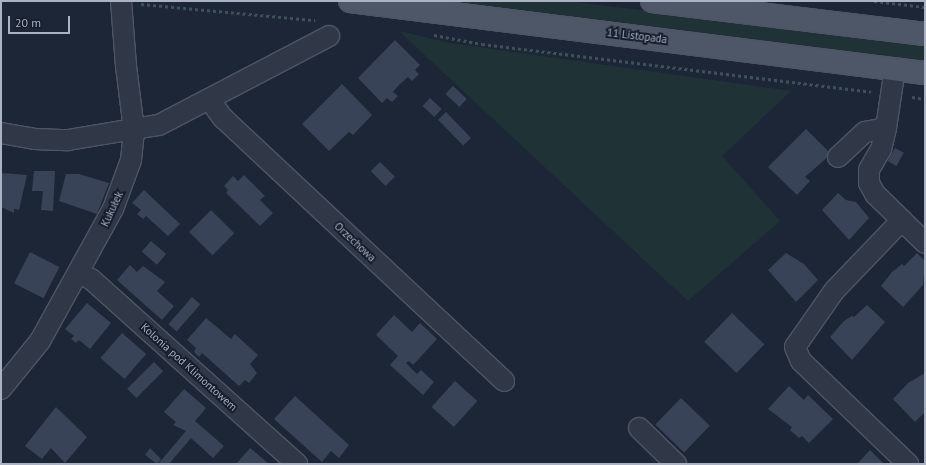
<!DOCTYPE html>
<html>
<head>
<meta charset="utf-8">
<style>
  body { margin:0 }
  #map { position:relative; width:926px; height:465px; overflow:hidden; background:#1d2636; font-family:"PT Sans",sans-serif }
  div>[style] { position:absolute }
  .green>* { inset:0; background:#1f3337 }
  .building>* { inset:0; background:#394357; transform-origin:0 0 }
  .path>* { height:2.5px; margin-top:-1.25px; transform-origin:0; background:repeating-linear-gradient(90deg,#3c5055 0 3px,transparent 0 6px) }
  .roads { filter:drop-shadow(1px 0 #4e5565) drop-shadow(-1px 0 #4e5565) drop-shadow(0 1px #4e5565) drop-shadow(0 -1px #4e5565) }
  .minor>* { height:20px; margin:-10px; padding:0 10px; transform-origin:10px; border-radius:10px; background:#303847 }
  .major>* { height:22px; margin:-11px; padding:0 11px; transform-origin:11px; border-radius:11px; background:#4e5767 }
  span { translate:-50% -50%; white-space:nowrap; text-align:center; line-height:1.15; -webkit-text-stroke:4px #161d2b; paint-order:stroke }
  .street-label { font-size:11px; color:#aab2c4 }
  .frame { position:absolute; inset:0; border:2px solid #aab2c4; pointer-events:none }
  .scale { position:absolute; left:8px; top:16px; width:62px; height:18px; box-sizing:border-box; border:2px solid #aab2c4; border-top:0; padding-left:5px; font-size:12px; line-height:14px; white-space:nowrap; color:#aab2c4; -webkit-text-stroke:3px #161d2b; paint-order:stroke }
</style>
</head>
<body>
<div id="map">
  <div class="green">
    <i style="clip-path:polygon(451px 1px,567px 1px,925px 45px,925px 55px,924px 61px)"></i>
    <i style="clip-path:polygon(399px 31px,450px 43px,791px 91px,722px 156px,780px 221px,688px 301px)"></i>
  </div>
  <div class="building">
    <i style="clip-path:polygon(395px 40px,420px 65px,415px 70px,419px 74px,412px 81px,408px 77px,400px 84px,393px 92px,398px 96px,392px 102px,387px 98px,382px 103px,358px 78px)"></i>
    <i style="clip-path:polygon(342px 84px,372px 115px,353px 135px,349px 132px,329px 151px,302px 124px)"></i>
    <i style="left:453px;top:86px;width:19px;height:11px;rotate:43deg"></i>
    <i style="left:430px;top:98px;width:16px;height:11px;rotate:43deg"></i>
    <i style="left:446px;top:112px;width:36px;height:11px;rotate:46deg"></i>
    <i style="clip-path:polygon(806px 129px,831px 154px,805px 177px,810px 181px,797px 195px,768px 167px)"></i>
    <i style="left:895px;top:148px;width:10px;height:15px;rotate:29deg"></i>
    <i style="left:380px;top:162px;width:21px;height:13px;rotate:45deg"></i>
    <i style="clip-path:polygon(34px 171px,55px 171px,53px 211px,41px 210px,43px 191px,32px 191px)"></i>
    <i style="clip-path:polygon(1px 173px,27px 175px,19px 210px,14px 209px,14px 213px,1px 207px)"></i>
    <i style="clip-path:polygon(66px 174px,79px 174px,109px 183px,97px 214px,59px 201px)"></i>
    <i style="clip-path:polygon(244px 175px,265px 196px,260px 200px,273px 213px,260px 226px,226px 193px,228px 190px,224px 186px,233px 176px,238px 181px)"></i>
    <i style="clip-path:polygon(144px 190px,180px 224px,168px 236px,146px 216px,143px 219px,137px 214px,141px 210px,132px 203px)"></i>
    <i style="clip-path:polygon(838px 193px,846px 200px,856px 202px,869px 218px,849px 240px,822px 210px)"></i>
    <i style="left:211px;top:210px;width:33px;height:31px;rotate:45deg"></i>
    <i style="left:151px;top:241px;width:20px;height:14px;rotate:41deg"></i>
    <i style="left:30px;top:252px;width:33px;height:35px;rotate:27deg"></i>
    <i style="clip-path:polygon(786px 253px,804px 264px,818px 280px,796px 302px,768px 270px)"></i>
    <i style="clip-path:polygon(917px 253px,925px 261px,923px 285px,903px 307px,881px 286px,892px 272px,902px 264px,904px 266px)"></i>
    <i style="clip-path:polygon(130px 265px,137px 272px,143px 266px,165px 282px,157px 291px,174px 306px,162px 320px,117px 280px)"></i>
    <i style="left:192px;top:297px;width:11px;height:36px;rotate:41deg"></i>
    <i style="clip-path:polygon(87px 303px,111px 323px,90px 349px,79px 340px,76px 343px,71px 339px,74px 336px,65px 329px)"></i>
    <i style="clip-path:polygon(867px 305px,885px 322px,852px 360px,830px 337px,844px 321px,852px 316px,854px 317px)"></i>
    <i style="left:732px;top:313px;width:45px;height:40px;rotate:44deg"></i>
    <i style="clip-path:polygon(394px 315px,412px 332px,420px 323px,437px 339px,413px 365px,409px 361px,406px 363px,417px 374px,421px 370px,434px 382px,423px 395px,390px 365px,398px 356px,376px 335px)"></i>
    <i style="clip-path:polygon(206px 318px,231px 339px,235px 334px,258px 355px,250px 364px,257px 373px,249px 383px,245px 380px,239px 386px,202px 353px,199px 357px,194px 352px,196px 348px,187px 340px)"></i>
    <i style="left:122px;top:333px;width:32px;height:33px;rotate:41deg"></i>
    <i style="left:154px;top:362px;width:13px;height:38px;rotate:45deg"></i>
    <i style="clip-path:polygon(925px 373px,925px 412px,915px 422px,893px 399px,908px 383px)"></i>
    <i style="left:455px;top:381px;width:30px;height:35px;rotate:42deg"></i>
    <i style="clip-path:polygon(789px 386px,804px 400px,808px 395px,833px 419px,809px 443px,802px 436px,799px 438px,790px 430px,792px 427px,768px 409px)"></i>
    <i style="clip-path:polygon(184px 389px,206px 408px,195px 421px,224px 446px,213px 458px,191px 438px,169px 464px,158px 464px,186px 431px,173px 425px,176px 422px,164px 412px)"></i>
    <i style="clip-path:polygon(295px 396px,349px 445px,339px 458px,331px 451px,322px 462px,274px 419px)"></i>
    <i style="left:681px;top:398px;width:40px;height:37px;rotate:44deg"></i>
    <i style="clip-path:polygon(56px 407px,87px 437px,65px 463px,51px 448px,42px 459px,25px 446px)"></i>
    <i style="clip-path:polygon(150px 448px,161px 459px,157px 464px,145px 455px)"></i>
    <i style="clip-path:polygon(250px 448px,269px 464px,236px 464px)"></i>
    <i style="clip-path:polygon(870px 450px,884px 464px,857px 464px)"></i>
  </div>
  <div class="path">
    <i style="left:874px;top:1px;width:51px;rotate:6.7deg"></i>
    <i style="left:141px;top:4px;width:175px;rotate:5.3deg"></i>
    <i style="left:434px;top:35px;width:49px;rotate:10.6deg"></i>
    <i style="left:482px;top:44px;width:392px;rotate:7deg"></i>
    <i style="left:912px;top:97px;width:13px;rotate:9deg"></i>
  </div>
  <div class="roads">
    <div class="minor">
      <i style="left:895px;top:68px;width:61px;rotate:98.5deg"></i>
      <i style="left:886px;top:128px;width:22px;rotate:103deg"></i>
      <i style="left:881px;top:149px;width:24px;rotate:120deg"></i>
      <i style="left:869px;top:170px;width:13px;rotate:90deg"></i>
      <i style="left:869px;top:183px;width:13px;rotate:61deg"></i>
      <i style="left:875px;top:194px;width:70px;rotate:44.4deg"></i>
      <i style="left:209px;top:99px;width:24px;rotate:54deg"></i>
      <i style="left:223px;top:118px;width:385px;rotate:43.1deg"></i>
      <i style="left:1px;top:133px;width:34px;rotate:10deg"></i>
      <i style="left:34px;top:139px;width:34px;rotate:2deg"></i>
      <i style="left:68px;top:140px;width:92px;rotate:-9.4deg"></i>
      <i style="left:159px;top:125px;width:192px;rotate:-27.6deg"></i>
      <i style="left:838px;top:157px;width:37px;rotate:-43deg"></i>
      <i style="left:865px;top:132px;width:21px;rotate:-11deg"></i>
      <i style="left:902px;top:220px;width:98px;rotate:133.8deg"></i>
      <i style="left:834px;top:291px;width:68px;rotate:124.9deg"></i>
      <i style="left:795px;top:347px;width:15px;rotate:67deg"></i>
      <i style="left:801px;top:361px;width:149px;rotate:43.9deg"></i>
      <i style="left:79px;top:273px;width:13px;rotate:27deg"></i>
      <i style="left:91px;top:279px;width:277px;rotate:41.9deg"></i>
      <i style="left:1px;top:389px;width:62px;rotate:-50.9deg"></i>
      <i style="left:40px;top:341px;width:151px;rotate:-61.1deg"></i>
      <i style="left:113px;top:209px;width:52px;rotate:-69.8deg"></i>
      <i style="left:131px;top:160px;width:30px;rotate:-84deg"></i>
      <i style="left:134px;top:130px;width:64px;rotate:-97.1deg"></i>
      <i style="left:126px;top:66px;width:65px;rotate:-94.4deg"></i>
      <i style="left:639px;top:428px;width:52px;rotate:44.2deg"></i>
    </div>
    <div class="major">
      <i style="left:350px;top:1px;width:579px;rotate:7.14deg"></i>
      <i style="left:652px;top:1px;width:275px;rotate:6.9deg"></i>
    </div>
  </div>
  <div class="street-label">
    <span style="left:637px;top:36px;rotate:7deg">11 Listopada</span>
    <span style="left:112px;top:209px;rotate:-65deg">Kukułek</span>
    <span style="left:355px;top:242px;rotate:43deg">Orzechowa</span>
    <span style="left:189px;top:367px;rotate:42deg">Kolonia pod Klimontowem</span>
  </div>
  <div class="frame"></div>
  <div class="scale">20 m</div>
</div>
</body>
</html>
